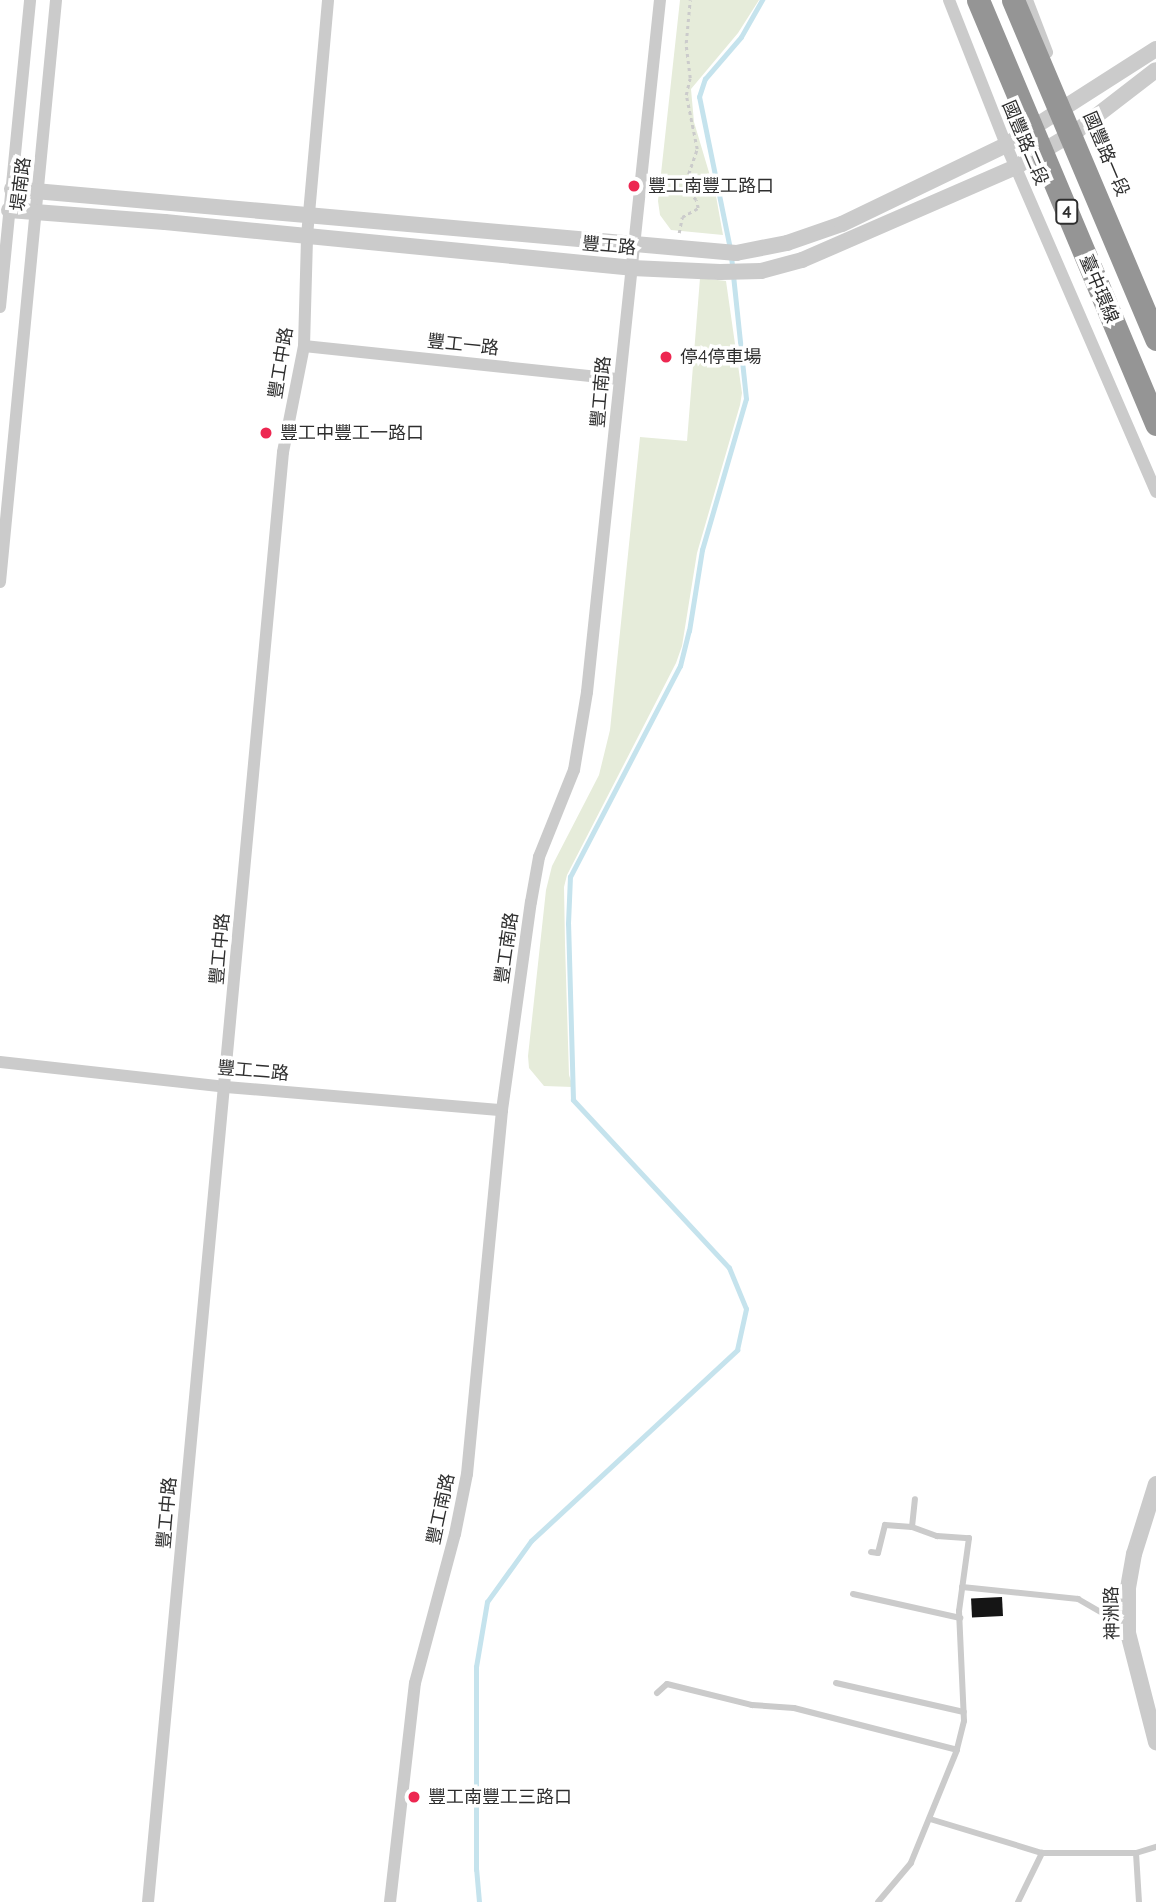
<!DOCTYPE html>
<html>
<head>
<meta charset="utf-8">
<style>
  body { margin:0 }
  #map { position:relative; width:1156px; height:1902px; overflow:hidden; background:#fff; font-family:Quicksand,"Noto Sans TC",sans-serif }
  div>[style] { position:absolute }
  .green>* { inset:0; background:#e6ecda }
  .stream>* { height:4.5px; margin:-2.25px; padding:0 2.25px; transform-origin:2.25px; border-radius:2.25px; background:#c5e3ed }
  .building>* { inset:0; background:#151515; transform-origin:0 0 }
  .path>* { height:2.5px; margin-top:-1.25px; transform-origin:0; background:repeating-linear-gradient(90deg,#cbcbcb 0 3.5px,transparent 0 7px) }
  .service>* { height:6px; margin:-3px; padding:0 3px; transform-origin:3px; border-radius:3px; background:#cbcbcb }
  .minor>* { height:12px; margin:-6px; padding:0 6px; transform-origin:6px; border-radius:6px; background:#cbcbcb }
  .tertiary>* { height:16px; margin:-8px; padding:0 8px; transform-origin:8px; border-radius:8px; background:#cbcbcb }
  .motorway-bridge>* { height:23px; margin:-11.5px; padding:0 11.5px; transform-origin:11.5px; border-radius:11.5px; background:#959595 }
  .dots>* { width:19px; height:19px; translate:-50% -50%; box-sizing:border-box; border:4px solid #fff; border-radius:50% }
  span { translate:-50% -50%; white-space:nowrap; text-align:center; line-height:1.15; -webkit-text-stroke:7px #fff; paint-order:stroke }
  .shield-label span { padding:2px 5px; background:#fff; border:2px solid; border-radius:5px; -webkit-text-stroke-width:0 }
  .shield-label { font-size:16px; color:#2e2e2e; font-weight:700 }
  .street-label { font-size:18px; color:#2e2e2e }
  .poi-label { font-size:18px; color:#2e2e2e }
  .left { translate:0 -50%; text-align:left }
</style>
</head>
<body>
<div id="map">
  <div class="green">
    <i style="clip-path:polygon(680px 0,759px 0,738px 33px,691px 89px,694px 122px,716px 196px,723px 235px,671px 230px,660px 215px,658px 201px)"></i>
    <i style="clip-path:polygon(700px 278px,726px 281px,742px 393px,740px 405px,697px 553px,682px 646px,676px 663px,567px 875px,564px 887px,565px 944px,569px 1075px,573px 1087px,544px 1086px,529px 1068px,528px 1056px,546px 890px,552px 866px,599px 775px,610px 730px,640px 437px,687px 441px)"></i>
  </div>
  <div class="stream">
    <i style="left:730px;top:249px;width:155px;rotate:-101.5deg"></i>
    <i style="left:699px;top:97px;width:19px;rotate:-72deg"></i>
    <i style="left:705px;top:79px;width:55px;rotate:-49.4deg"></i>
    <i style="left:741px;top:37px;width:43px;rotate:-60.4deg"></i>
    <i style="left:479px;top:1902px;width:32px;rotate:-95deg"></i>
    <i style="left:476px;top:1870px;width:203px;rotate:-90deg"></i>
    <i style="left:476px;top:1667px;width:66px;rotate:-80.4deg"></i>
    <i style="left:487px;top:1602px;width:75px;rotate:-54.2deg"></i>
    <i style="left:531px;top:1541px;width:281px;rotate:-42.8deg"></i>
    <i style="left:737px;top:1350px;width:42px;rotate:-77.6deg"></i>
    <i style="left:746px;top:1309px;width:44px;rotate:-112.5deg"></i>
    <i style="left:729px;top:1268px;width:229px;rotate:-132.9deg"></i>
    <i style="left:573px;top:1100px;width:176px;rotate:-91.6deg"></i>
    <i style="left:568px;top:924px;width:47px;rotate:-87.6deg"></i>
    <i style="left:570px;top:877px;width:238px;rotate:-62.5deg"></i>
    <i style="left:680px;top:666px;width:36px;rotate:-76deg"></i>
    <i style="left:689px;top:631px;width:82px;rotate:-80.9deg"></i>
    <i style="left:702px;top:550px;width:157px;rotate:-73.8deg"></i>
    <i style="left:746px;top:399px;width:143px;rotate:-96deg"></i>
  </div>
  <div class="building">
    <i style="left:1002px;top:1597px;width:19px;height:31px;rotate:87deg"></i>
  </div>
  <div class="path">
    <i style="left:679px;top:233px;width:16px;rotate:-79deg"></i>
    <i style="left:682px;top:217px;width:18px;rotate:-29deg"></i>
    <i style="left:698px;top:208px;width:8px;rotate:-104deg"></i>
    <i style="left:696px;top:200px;width:18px;rotate:-133deg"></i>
    <i style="left:684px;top:187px;width:40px;rotate:-71.1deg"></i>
    <i style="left:697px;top:149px;width:55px;rotate:-101.5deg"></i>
    <i style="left:686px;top:95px;width:17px;rotate:-77deg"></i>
    <i style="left:690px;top:78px;width:35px;rotate:-97deg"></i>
    <i style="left:686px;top:43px;width:43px;rotate:-84.7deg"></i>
  </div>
  <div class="service">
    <i style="left:912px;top:1527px;width:28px;rotate:-84deg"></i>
    <i style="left:871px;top:1552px;width:7px;rotate:8deg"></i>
    <i style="left:878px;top:1553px;width:29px;rotate:-76deg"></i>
    <i style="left:885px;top:1525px;width:27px;rotate:4deg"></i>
    <i style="left:912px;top:1527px;width:27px;rotate:20deg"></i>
    <i style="left:937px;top:1536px;width:32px;rotate:4deg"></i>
    <i style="left:969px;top:1538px;width:74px;rotate:97.8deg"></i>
    <i style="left:959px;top:1611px;width:110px;rotate:87.4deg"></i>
    <i style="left:964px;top:1721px;width:30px;rotate:104deg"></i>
    <i style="left:957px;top:1750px;width:122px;rotate:112.2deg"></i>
    <i style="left:911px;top:1863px;width:51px;rotate:130.2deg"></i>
    <i style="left:962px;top:1587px;width:117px;rotate:5.9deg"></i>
    <i style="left:1078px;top:1599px;width:34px;rotate:30deg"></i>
    <i style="left:1107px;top:1616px;width:19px;rotate:-18deg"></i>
    <i style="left:853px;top:1594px;width:110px;rotate:12.6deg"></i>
    <i style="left:836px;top:1683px;width:131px;rotate:12.8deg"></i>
    <i style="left:657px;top:1693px;width:13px;rotate:-42deg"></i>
    <i style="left:667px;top:1684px;width:88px;rotate:13.9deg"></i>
    <i style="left:752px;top:1705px;width:42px;rotate:4.1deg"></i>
    <i style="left:794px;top:1708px;width:168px;rotate:14.4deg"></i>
    <i style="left:930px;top:1819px;width:117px;rotate:16.9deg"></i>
    <i style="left:1042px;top:1853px;width:94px"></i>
    <i style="left:1136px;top:1853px;width:21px;rotate:-17deg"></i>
    <i style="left:1136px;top:1853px;width:49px;rotate:86.5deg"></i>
    <i style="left:1018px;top:1902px;width:55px;rotate:-63.9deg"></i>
  </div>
  <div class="minor">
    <i style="left:949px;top:0;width:156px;rotate:68.5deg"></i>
    <i style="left:1006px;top:145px;width:378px;rotate:66.6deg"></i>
    <i style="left:1027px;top:0;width:56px;rotate:69deg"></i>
    <i style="left:0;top:307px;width:308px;rotate:-84.4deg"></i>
    <i style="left:304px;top:346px;width:317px;rotate:6deg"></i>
    <i style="left:0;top:582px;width:585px;rotate:-84.5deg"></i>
    <i style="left:0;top:1062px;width:227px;rotate:6.3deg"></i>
    <i style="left:226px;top:1087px;width:277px;rotate:4.8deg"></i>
    <i style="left:148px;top:1902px;width:1456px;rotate:-84.68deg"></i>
    <i style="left:283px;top:452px;width:108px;rotate:-78.8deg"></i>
    <i style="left:304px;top:346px;width:110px;rotate:-88.4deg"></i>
    <i style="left:307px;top:236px;width:237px;rotate:-84.9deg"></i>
    <i style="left:390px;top:1902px;width:220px;rotate:-83.5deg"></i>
    <i style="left:415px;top:1683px;width:154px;rotate:-75deg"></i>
    <i style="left:455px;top:1534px;width:61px;rotate:-78.7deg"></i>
    <i style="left:467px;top:1474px;width:366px;rotate:-84.5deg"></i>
    <i style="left:502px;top:1110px;width:210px;rotate:-82.1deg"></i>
    <i style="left:531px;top:902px;width:46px;rotate:-79.9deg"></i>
    <i style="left:539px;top:857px;width:94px;rotate:-68.1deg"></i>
    <i style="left:574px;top:770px;width:79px;rotate:-80.5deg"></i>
    <i style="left:587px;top:692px;width:696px;rotate:-83.98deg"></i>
  </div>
  <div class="tertiary">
    <i style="left:12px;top:189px;width:727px;rotate:5.05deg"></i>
    <i style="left:736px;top:253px;width:52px;rotate:-11.1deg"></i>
    <i style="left:787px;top:243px;width:58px;rotate:-19.1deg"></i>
    <i style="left:842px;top:224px;width:182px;rotate:-25.7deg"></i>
    <i style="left:1006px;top:145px;width:178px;rotate:-32.6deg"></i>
    <i style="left:9px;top:210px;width:156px;rotate:4.4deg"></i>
    <i style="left:165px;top:222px;width:469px;rotate:5.6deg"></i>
    <i style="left:632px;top:268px;width:88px;rotate:2.6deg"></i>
    <i style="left:720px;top:272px;width:41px;rotate:-1.4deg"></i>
    <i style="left:761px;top:271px;width:42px;rotate:-15deg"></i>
    <i style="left:802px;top:260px;width:233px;rotate:-23.5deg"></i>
    <i style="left:1016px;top:167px;width:72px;rotate:-30.8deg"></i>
    <i style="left:1078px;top:130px;width:98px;rotate:-37.6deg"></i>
    <i style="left:1156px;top:1484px;width:73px;rotate:107.4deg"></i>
    <i style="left:1134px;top:1554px;width:35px;rotate:100deg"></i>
    <i style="left:1128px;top:1588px;width:45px;rotate:90deg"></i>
    <i style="left:1128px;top:1633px;width:113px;rotate:75.6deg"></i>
  </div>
  <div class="motorway-bridge">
    <i style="left:978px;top:0;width:460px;rotate:67.2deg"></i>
    <i style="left:1013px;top:0;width:368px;rotate:67.1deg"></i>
  </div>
  <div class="dots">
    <i style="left:634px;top:186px;background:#ed2751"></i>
    <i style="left:666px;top:357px;background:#ed2751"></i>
    <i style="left:266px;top:433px;background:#ed2751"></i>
    <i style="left:414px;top:1797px;background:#ed2751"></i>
  </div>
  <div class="shield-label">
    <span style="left:1067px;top:212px">4</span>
  </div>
  <div class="street-label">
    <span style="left:1025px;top:143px;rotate:67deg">國豐路二段</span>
    <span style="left:1106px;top:154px;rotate:67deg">國豐路一段</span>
    <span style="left:21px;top:184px;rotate:-83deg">堤南路</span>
    <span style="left:609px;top:246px;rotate:5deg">豐工路</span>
    <span style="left:1099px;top:289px;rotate:67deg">臺中環線</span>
    <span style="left:463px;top:345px;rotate:6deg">豐工一路</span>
    <span style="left:281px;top:363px;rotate:-81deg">豐工中路</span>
    <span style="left:601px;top:392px;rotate:-85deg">豐工南路</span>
    <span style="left:507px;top:948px;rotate:-82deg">豐工南路</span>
    <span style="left:220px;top:949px;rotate:-85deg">豐工中路</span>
    <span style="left:253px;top:1071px;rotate:5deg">豐工二路</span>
    <span style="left:441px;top:1509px;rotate:-78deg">豐工南路</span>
    <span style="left:167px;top:1513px;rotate:-85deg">豐工中路</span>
    <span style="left:1112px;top:1613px;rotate:-91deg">神洲路</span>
  </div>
  <div class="poi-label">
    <span class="left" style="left:648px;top:186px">豐工南豐工路口</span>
    <span class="left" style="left:680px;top:357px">停4停車場</span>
    <span class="left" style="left:280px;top:433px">豐工中豐工一路口</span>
    <span class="left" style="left:428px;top:1797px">豐工南豐工三路口</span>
  </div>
</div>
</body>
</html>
